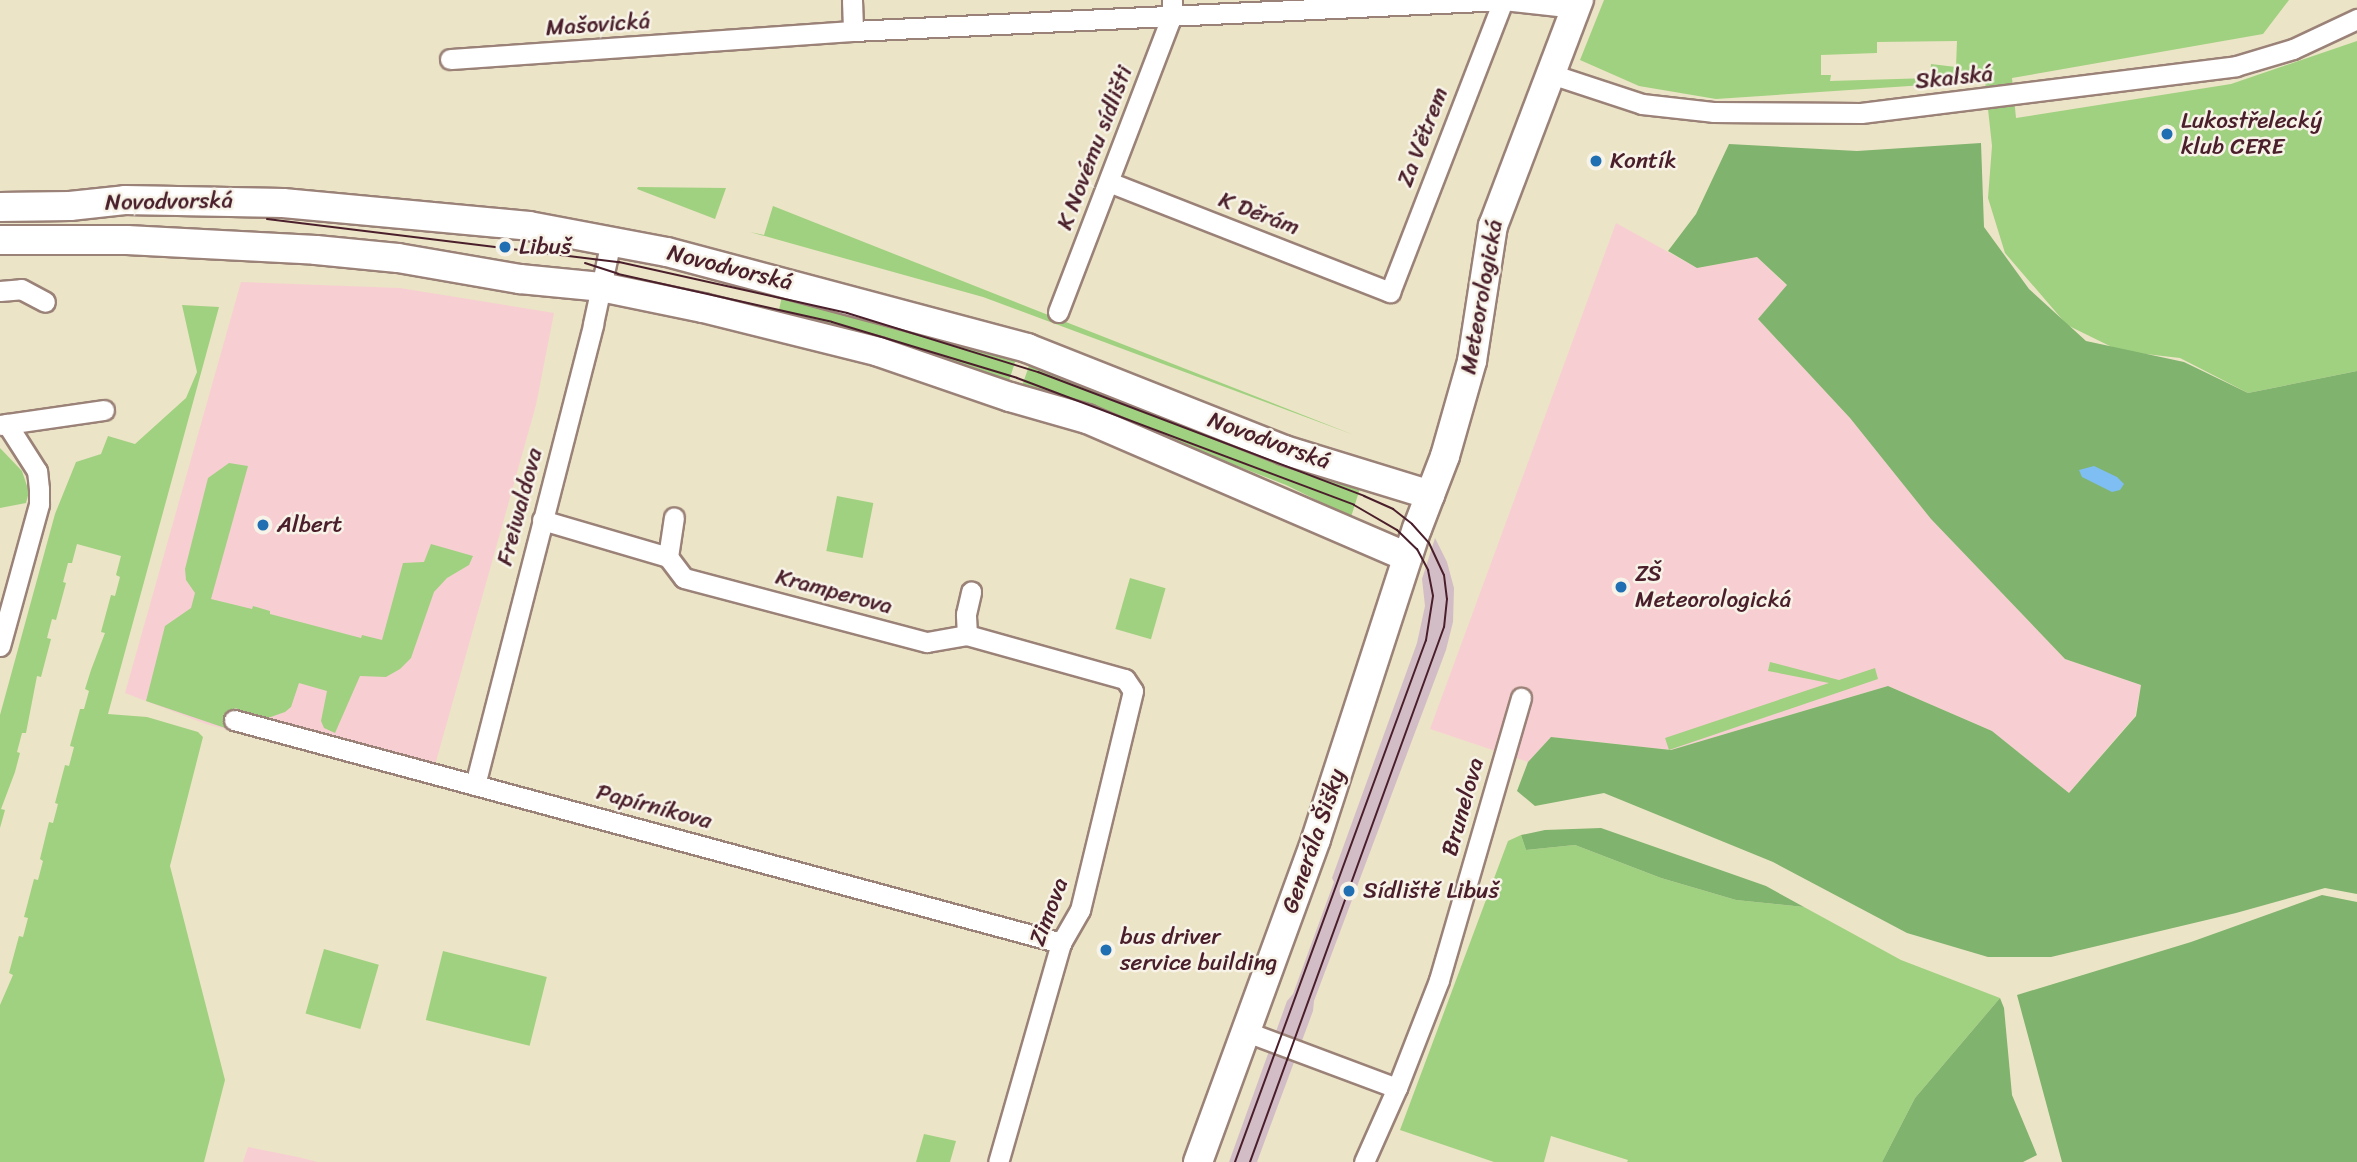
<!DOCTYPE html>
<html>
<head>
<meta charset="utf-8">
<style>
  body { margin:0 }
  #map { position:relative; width:2357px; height:1162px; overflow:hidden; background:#ece4c6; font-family:Sriracha,sans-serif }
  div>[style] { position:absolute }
  .built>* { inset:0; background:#f7cfd2 }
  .industrial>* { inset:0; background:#d2bdc6 }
  .green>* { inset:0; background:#a0d180; transform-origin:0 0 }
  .forest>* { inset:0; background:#80b36e }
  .water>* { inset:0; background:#7ebef2 }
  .roads { filter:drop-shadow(2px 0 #9b8278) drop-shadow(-2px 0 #9b8278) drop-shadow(0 2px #9b8278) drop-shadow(0 -2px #9b8278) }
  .street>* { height:19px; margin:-9.5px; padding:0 9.5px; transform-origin:9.5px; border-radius:9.5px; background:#fff }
  .secondary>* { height:28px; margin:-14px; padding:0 14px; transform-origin:14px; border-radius:14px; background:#fff }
  .tram>* { height:2px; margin:-1px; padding:0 1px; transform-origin:1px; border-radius:1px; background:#4a1f2b }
  .dots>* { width:19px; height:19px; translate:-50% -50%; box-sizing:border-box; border:4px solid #f7f3e8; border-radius:50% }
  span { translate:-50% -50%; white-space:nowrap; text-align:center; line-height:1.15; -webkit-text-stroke:5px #f7f3e8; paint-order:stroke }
  .street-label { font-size:23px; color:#4a1f2b }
  .poi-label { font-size:23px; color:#4a1f2b }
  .left { translate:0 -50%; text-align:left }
</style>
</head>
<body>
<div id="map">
  <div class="built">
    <i style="clip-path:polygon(1616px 223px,1697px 268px,1757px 257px,1787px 286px,1758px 319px,1850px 418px,1931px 519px,2065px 659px,2141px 685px,2135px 716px,2069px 793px,1992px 731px,1888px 686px,1671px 750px,1551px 737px,1528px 762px,1430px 729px)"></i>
    <i style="clip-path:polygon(241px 282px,400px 288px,554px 313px,536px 405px,430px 783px,206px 724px,125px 693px)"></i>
    <i style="clip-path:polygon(248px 1147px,298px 1157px,318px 1162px,243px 1162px)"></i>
  </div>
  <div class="industrial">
    <i style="clip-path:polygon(1435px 538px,1447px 562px,1454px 588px,1453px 622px,1446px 650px,1314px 1001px,1313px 1011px,1257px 1162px,1229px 1162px,1287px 1001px,1293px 994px,1334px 882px,1332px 878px,1417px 643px,1425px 606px,1422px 579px)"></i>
  </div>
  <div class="green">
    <i style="clip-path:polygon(evenodd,1604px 0,2289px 0,2263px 34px,2012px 78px,2016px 118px,2231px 84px,2357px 41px,2357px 371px,2248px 393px,2180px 358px,2120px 351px,2067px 325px,2005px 253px,1988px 198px,1992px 146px,1985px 81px,1716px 99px,1639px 86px,1580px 60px,1604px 0,1957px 41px,1956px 67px,1931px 64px,1930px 78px,1830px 81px,1831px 75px,1821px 75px,1821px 55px,1877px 53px,1877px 42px,1957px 41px)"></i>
    <i style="clip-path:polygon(638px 187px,726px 188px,715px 219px,637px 189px)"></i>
    <i style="clip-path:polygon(773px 206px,1071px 324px,1354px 435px,983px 297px,750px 232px,764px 235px)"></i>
    <i style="clip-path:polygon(783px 292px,1018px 353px,1007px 387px,987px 373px,778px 314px)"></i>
    <i style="clip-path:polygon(182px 305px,219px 307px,108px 714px,147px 717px,198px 732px,203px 737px,170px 866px,225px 1080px,204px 1162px,0 1162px,0 1005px,13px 975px,9px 973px,19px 936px,23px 937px,28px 918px,24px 917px,34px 879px,38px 880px,43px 861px,40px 859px,49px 822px,53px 823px,58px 804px,55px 803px,65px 765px,69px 766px,74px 747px,70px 746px,80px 709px,84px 709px,89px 691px,85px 689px,91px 670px,105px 633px,101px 632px,111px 595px,115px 596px,120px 577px,116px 575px,121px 556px,77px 544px,72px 563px,68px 563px,63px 582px,66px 583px,56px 620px,52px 619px,47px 638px,51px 639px,41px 677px,37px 676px,26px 733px,22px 733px,17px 752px,20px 753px,15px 772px,1px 809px,5px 810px,0 828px,0 715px,55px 514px,76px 462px,101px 454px,108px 436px,135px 444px,186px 398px,197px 372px)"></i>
    <i style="clip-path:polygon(1032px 357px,1362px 482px,1351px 517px,1286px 485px,1142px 429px,1020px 392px)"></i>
    <i style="clip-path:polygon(0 448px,22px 471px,29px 492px,26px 503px,0 508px)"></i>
    <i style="clip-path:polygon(229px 463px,248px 466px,211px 599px,252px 609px,253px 606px,270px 611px,270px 614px,361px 638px,362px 635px,382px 640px,403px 563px,424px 562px,431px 544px,473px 556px,469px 565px,447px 578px,434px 592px,411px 658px,400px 669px,386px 677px,360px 676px,335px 733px,324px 728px,321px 721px,327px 691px,299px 683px,291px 707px,285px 712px,265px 719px,235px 708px,228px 729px,146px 701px,165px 626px,191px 608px,195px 593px,186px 580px,185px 569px,208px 478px)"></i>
    <i style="left:837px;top:496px;width:37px;height:56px;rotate:11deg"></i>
    <i style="left:1130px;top:578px;width:37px;height:53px;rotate:16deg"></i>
    <i style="clip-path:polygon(1770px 662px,1839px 680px,1875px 668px,1878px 679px,1669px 750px,1665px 738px,1829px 683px,1768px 671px)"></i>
    <i style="clip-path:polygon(1521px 835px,1526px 850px,1575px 845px,1661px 878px,1736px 900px,1804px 907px,1901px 960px,2000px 998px,1915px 1098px,1882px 1162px,1627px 1162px,1628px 1160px,1551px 1136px,1544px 1162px,1494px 1162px,1400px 1130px,1508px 841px)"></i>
    <i style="left:324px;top:949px;width:57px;height:67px;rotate:16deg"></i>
    <i style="left:443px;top:951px;width:107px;height:71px;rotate:14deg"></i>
    <i style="clip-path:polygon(924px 1134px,956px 1141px,950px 1162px,916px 1162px)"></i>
  </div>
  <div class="forest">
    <i style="clip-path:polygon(1981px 143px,1984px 227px,2029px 289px,2086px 341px,2184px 362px,2248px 393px,2357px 371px,2357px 894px,2325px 888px,2236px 913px,2051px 957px,1988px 957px,1907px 933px,1773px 862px,1604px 793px,1535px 806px,1517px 791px,1528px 762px,1551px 737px,1671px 750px,1888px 686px,1992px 731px,2069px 793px,2136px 716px,2141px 685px,2065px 659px,1931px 519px,1850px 418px,1758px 319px,1787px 285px,1757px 257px,1697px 268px,1668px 251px,1696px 214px,1729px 144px,1857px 151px)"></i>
    <i style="clip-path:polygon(1601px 828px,1766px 886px,1804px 907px,1736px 900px,1661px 878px,1575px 845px,1526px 850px,1521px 835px,1545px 830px)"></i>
    <i style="clip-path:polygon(2322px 895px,2357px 902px,2357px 1162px,2062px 1162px,2017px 995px,2191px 942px)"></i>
    <i style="clip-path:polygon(2000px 998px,2004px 1008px,2012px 1095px,2037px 1155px,2023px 1162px,1882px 1162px,1915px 1098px)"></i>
  </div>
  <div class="water">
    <i style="clip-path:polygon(2094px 466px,2117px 477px,2124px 484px,2120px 490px,2112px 492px,2082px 477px,2079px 470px)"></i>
  </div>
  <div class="roads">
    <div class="street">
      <i style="left:852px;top:0;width:31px;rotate:88deg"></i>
      <i style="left:1504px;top:0;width:72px;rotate:6.3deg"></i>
      <i style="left:450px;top:59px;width:404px;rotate:-4deg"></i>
      <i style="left:853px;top:31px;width:651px;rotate:-2.73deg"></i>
      <i style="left:1551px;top:74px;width:96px;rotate:18.2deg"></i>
      <i style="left:1642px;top:104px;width:71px;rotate:6.4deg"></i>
      <i style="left:1713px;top:112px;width:148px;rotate:0.4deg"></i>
      <i style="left:1861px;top:113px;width:378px;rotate:-7.1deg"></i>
      <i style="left:2236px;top:66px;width:59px;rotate:-16.6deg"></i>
      <i style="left:2293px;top:49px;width:71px;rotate:-25.1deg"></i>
      <i style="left:1109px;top:182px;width:302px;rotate:21.4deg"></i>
      <i style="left:1390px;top:292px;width:313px;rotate:-68.8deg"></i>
      <i style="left:0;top:291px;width:21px;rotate:-5deg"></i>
      <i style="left:21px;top:289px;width:27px;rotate:28deg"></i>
      <i style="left:1058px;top:312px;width:318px;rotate:-69deg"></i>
      <i style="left:1172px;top:15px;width:15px;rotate:-90deg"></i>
      <i style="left:0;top:425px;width:105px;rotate:-8.2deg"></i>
      <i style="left:542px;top:520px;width:131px;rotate:16.4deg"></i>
      <i style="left:668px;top:557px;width:26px;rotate:53deg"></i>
      <i style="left:684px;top:578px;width:251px;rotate:14.8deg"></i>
      <i style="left:927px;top:642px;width:41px;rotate:-9.9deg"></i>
      <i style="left:967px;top:635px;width:164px;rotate:15.6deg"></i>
      <i style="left:1125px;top:679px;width:14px;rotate:56deg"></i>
      <i style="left:1133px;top:691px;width:225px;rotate:103.6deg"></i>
      <i style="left:1080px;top:910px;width:38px;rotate:120deg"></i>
      <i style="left:1061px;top:943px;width:228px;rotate:106deg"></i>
      <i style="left:668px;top:557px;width:40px;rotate:-81.5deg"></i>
      <i style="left:967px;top:635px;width:21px;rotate:-93deg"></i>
      <i style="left:966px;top:614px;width:23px;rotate:-77deg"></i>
      <i style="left:0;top:646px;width:147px;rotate:-74.6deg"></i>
      <i style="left:39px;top:504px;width:15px;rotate:-90deg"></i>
      <i style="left:39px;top:489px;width:18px;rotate:-96deg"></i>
      <i style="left:37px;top:471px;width:56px;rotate:-122.6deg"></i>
      <i style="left:234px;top:720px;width:857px;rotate:15.09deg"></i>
      <i style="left:475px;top:785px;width:476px;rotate:-75.6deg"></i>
      <i style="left:593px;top:324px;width:85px;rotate:-77.8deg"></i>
      <i style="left:1247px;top:1032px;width:160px;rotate:20.5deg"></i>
      <i style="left:1364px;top:1162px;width:81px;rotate:-66deg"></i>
      <i style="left:1397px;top:1088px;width:116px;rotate:-68.7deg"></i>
      <i style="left:1439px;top:980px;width:294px;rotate:-73.8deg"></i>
    </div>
    <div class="secondary">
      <i style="left:0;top:207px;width:70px;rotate:-0.8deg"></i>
      <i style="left:70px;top:206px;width:55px;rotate:-6.2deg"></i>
      <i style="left:125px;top:200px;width:158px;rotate:1.1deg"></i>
      <i style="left:283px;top:203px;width:247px;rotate:5.3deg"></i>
      <i style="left:529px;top:226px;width:140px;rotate:10.7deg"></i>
      <i style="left:667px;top:252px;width:373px;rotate:14.9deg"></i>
      <i style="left:1027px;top:348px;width:277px;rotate:21.6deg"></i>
      <i style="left:1284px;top:450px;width:153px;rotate:17.1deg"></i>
      <i style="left:0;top:240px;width:127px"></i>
      <i style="left:127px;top:240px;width:189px;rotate:3deg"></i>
      <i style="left:316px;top:250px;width:82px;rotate:5.6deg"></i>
      <i style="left:398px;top:258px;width:124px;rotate:9.8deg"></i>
      <i style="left:520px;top:279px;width:81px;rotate:5.6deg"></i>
      <i style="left:601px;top:287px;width:104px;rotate:11.6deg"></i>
      <i style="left:703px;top:308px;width:181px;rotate:14deg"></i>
      <i style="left:879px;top:352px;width:139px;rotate:19deg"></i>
      <i style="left:1010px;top:397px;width:80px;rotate:15.9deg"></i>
      <i style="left:1087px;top:419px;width:349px;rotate:23.3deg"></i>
      <i style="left:1198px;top:1162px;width:344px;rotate:-69.9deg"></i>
      <i style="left:1316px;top:839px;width:326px;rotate:-72deg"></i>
      <i style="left:1417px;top:529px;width:78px;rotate:-69deg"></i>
      <i style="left:1445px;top:456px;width:99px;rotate:-74.1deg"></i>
      <i style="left:1472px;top:361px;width:137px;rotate:-81.2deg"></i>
      <i style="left:1493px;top:226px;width:242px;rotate:-69.2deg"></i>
    </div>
  </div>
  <div class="tram">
    <i style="left:267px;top:219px;width:355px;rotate:7deg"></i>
    <i style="left:619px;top:262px;width:234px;rotate:12.6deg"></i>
    <i style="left:847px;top:313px;width:200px;rotate:17.2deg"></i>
    <i style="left:1038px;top:372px;width:349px;rotate:20.8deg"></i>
    <i style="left:1364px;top:496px;width:32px;rotate:24deg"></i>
    <i style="left:1393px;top:509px;width:24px;rotate:38deg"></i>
    <i style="left:1412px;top:524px;width:25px;rotate:48deg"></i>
    <i style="left:1429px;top:543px;width:35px;rotate:65deg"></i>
    <i style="left:1444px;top:575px;width:24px;rotate:83deg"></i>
    <i style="left:1447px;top:599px;width:28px;rotate:96deg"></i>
    <i style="left:1444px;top:627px;width:569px;rotate:109.93deg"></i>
    <i style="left:585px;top:263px;width:35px;rotate:18deg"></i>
    <i style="left:618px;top:274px;width:219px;rotate:12.6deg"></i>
    <i style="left:832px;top:322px;width:193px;rotate:16.8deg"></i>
    <i style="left:1017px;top:378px;width:360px;rotate:20.6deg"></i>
    <i style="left:1354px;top:505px;width:50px;rotate:30.2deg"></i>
    <i style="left:1397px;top:530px;width:28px;rotate:44deg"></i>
    <i style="left:1417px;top:549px;width:24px;rotate:62deg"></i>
    <i style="left:1428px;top:570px;width:26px;rotate:79deg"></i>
    <i style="left:1433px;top:596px;width:45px;rotate:99deg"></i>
    <i style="left:1426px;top:640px;width:556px;rotate:110.1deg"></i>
  </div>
  <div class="dots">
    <i style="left:2167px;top:134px;background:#1f6fb2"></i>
    <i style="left:1596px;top:161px;background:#1f6fb2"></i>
    <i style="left:505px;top:247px;background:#1f6fb2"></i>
    <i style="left:263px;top:525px;background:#1f6fb2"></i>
    <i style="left:1621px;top:587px;background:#1f6fb2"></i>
    <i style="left:1349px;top:891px;background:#1f6fb2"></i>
    <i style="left:1106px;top:950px;background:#1f6fb2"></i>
  </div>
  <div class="street-label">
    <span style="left:598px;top:25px;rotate:-4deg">Mašovická</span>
    <span style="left:1954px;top:78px;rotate:-6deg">Skalská</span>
    <span style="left:1423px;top:137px;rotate:-69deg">Za Větrem</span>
    <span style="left:1095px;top:148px;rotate:-69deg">K Novému sídlišti</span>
    <span style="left:169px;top:202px;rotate:-1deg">Novodvorská</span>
    <span style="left:1259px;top:214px;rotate:21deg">K Děrám</span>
    <span style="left:730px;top:268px;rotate:14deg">Novodvorská</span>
    <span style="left:1482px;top:297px;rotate:-80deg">Meteorologická</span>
    <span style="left:1269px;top:441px;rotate:20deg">Novodvorská</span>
    <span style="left:520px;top:507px;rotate:-75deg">Freiwaldova</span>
    <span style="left:834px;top:592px;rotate:15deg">Kramperova</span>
    <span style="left:654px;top:807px;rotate:15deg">Papírníkova</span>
    <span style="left:1463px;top:807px;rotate:-74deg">Brunelova</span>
    <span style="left:1314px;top:841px;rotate:-71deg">Generála Šišky</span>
    <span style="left:1049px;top:912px;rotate:-69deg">Zimova</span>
  </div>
  <div class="poi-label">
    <span class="left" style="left:2181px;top:134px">Lukostřelecký<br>klub CERE</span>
    <span class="left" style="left:1610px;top:161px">Kontík</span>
    <span class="left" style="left:519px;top:247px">Libuš</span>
    <span class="left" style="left:277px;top:525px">Albert</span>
    <span class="left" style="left:1635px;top:587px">ZŠ<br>Meteorologická</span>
    <span class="left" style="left:1363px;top:891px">Sídliště Libuš</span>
    <span class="left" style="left:1120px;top:950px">bus driver<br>service building</span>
  </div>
</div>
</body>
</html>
